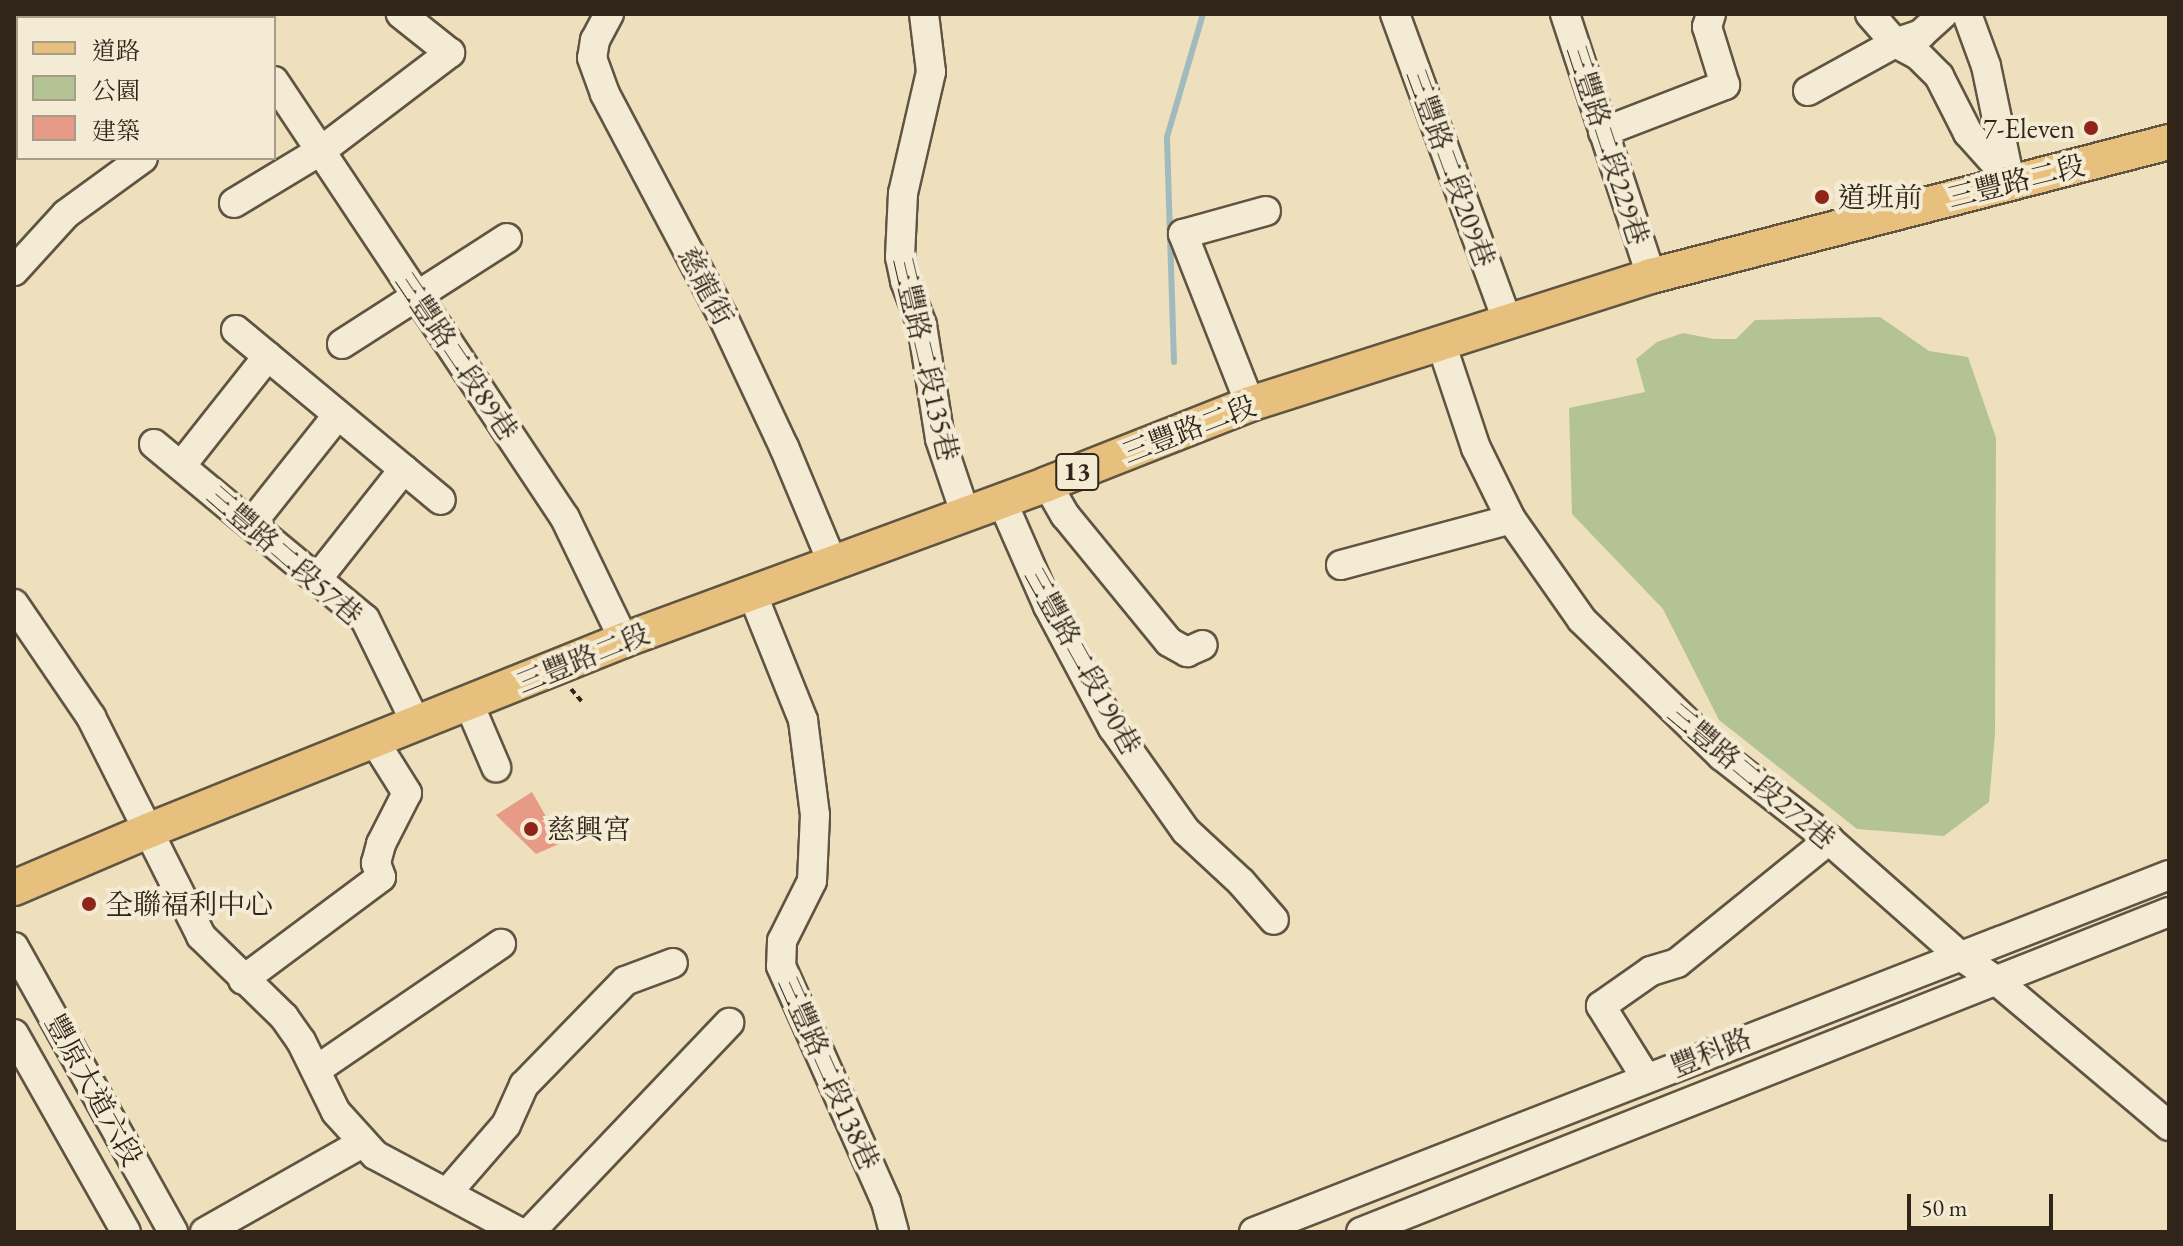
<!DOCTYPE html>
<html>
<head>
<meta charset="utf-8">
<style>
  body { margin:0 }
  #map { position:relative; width:2183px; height:1246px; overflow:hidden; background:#eee0bd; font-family:"EB Garamond","Noto Serif TC",serif }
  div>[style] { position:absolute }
  .green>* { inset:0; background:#b4c394 }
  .stream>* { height:6px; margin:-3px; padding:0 3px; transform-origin:3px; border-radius:3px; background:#a0babd }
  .building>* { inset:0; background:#e79a85 }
  .path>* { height:4px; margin-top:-2px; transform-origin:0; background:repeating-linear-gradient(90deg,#312519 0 6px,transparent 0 10px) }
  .roads { filter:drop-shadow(2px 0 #605442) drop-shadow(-2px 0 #605442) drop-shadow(0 2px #605442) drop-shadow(0 -2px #605442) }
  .minor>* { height:28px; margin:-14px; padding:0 14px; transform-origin:14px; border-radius:14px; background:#f4ebd4 }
  .major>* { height:34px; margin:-17px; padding:0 17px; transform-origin:17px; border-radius:17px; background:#e7c07e }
  .dots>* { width:22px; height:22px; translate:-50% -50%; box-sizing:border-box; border:4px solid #f4ebd4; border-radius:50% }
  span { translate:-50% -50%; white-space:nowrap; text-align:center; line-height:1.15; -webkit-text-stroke:8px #f4ebd4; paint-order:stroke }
  .shield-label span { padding:2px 6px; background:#f4ebd4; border:2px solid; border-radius:6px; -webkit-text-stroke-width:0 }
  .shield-label { font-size:26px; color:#312519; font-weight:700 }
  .poi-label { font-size:28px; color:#312519 }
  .right { translate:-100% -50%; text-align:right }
  .left { translate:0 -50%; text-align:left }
  .street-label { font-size:28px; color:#312519 }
  .frame { position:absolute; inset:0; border:16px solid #312519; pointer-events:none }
  .legend { position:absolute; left:16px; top:16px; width:260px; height:144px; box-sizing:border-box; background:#f4ebd4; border:2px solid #a69c89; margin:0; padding:10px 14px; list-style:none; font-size:24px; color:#312519 }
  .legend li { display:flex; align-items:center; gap:16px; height:40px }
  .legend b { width:40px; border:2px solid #a69c89 }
  .scale { position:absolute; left:1907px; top:1194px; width:146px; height:36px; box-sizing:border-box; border:4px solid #312519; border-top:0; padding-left:10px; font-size:24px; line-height:28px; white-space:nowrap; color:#312519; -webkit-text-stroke:6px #f4ebd4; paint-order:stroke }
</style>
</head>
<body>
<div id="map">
  <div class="green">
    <i style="clip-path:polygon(1880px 317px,1929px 351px,1968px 357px,1996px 438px,1995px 734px,1989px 802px,1944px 836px,1857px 829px,1719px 720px,1663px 609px,1572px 514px,1569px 408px,1645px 392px,1636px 359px,1657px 342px,1683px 333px,1714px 339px,1736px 339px,1755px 320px)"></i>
  </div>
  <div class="stream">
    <i style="left:1174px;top:362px;width:225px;rotate:-91.8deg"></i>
    <i style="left:1167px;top:137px;width:128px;rotate:-73.7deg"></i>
  </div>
  <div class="building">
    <i style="clip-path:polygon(532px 792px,561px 843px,536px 854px,496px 815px)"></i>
  </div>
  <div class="path">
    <i style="left:571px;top:689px;width:20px;rotate:49deg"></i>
  </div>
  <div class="roads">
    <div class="minor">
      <i style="left:225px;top:14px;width:5px;rotate:53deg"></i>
      <i style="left:609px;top:14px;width:30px;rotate:118deg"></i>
      <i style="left:595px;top:40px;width:18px;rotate:99deg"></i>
      <i style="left:592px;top:58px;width:38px;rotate:70deg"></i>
      <i style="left:605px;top:94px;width:252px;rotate:62.1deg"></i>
      <i style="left:723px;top:317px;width:144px;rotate:64.9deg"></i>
      <i style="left:784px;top:447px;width:125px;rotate:67.3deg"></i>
      <i style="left:924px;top:14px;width:58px;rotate:83.1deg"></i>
      <i style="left:931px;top:72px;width:124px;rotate:103deg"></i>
      <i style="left:903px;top:193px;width:64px;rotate:92.7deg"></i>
      <i style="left:900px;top:257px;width:25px;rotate:78deg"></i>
      <i style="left:905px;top:281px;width:47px;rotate:68.9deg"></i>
      <i style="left:922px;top:325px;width:115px;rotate:81deg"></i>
      <i style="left:940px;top:439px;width:78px;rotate:71.3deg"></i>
      <i style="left:1395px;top:14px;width:328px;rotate:69.9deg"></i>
      <i style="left:1565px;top:14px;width:276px;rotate:71.8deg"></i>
      <i style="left:1870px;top:14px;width:38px;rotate:49deg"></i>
      <i style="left:1895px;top:43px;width:26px;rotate:28deg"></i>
      <i style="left:1918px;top:55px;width:30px;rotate:45deg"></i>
      <i style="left:1939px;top:76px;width:64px;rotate:63deg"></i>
      <i style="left:1968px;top:133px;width:64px;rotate:48.1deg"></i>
      <i style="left:1967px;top:14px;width:55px;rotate:69.9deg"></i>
      <i style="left:1986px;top:66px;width:117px;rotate:78.2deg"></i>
      <i style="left:274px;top:81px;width:525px;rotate:56.34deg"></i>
      <i style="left:565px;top:518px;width:136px;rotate:64.2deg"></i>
      <i style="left:1808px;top:91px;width:99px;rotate:-28.9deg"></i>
      <i style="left:1895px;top:43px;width:28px;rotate:-19deg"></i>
      <i style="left:1921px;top:34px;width:30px;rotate:-42deg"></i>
      <i style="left:1603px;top:132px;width:131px;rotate:-21.1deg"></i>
      <i style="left:1725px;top:85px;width:61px;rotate:-107.2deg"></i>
      <i style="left:1707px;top:27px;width:14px;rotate:-73deg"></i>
      <i style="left:234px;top:203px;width:103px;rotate:-31.1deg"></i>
      <i style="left:322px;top:150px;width:161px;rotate:-37.2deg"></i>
      <i style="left:450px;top:53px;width:63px;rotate:-141.5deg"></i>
      <i style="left:14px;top:271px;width:77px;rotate:-47.6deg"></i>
      <i style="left:66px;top:214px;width:95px;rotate:-36deg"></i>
      <i style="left:236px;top:330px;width:266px;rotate:39.7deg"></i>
      <i style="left:1441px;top:343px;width:111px;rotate:71.6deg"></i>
      <i style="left:1476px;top:448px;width:79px;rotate:63.8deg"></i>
      <i style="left:1511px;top:519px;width:123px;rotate:54.9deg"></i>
      <i style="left:1582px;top:620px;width:195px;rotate:44.2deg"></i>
      <i style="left:1722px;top:756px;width:136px;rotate:38.1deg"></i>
      <i style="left:1829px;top:840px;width:174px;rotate:41.5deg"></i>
      <i style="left:1959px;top:955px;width:46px;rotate:34.4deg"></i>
      <i style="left:1997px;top:981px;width:225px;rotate:40.1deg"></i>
      <i style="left:342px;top:344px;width:196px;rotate:-32.7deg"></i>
      <i style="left:1250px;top:404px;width:183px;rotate:-111.5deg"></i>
      <i style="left:1183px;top:234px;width:86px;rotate:-15.5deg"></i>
      <i style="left:154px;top:444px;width:274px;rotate:39.7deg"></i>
      <i style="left:365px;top:619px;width:118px;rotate:63.9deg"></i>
      <i style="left:181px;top:466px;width:140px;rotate:-51.7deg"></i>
      <i style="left:1047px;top:484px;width:36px;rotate:60deg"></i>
      <i style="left:1065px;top:515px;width:164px;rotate:50.7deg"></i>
      <i style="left:1169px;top:642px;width:21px;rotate:29deg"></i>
      <i style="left:1187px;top:652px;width:17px;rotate:-24deg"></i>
      <i style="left:1002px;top:501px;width:115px;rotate:66.3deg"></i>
      <i style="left:1048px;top:606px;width:138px;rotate:62deg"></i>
      <i style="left:1113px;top:728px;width:126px;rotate:54.7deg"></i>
      <i style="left:1186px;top:831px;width:75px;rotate:42.8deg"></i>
      <i style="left:1241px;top:882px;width:50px;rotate:49deg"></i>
      <i style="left:251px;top:524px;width:138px;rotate:-51.5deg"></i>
      <i style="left:1341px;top:565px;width:176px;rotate:-15.1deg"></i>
      <i style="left:317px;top:579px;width:140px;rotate:-51.7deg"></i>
      <i style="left:752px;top:593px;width:137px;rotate:68.1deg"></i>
      <i style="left:803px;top:720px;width:96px;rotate:82.8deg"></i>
      <i style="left:815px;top:815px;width:66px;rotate:92.6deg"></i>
      <i style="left:812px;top:881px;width:67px;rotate:116.6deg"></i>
      <i style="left:782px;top:941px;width:25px;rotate:92deg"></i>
      <i style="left:781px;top:966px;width:258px;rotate:66deg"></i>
      <i style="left:886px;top:1202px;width:31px;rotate:75deg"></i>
      <i style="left:14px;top:604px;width:137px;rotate:55.7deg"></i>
      <i style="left:91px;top:717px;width:245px;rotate:63.3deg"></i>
      <i style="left:201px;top:936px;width:116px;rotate:44.3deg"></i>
      <i style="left:284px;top:1017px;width:29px;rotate:55deg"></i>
      <i style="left:301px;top:1041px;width:79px;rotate:63.8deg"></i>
      <i style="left:336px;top:1112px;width:58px;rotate:47.8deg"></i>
      <i style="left:375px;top:1155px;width:163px;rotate:28.1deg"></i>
      <i style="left:469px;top:704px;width:69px;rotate:66.8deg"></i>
      <i style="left:14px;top:947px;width:326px;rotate:60.8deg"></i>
      <i style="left:243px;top:980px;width:172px;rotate:-36.7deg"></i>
      <i style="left:381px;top:877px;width:15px;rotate:-110deg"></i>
      <i style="left:376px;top:863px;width:20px;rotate:-75deg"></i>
      <i style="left:381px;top:844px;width:57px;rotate:-63deg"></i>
      <i style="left:407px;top:793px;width:60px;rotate:-122.1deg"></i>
      <i style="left:14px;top:1034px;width:227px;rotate:60.5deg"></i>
      <i style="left:316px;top:1070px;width:224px;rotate:-34.3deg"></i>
      <i style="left:1646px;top:1078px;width:85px;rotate:-122deg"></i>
      <i style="left:1601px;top:1006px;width:61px;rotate:-35deg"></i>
      <i style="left:1651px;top:971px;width:27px;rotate:-17deg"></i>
      <i style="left:1677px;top:963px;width:196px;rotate:-39deg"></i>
      <i style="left:447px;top:1193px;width:90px;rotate:-49.1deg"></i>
      <i style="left:506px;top:1125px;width:44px;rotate:-65.8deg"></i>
      <i style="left:524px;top:1085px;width:145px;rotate:-45.8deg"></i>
      <i style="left:625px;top:981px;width:51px;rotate:-20.6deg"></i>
      <i style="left:205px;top:1232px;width:180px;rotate:-29.5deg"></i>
      <i style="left:530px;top:1232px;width:289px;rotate:-46.4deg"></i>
      <i style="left:1254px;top:1232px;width:982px;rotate:-21.31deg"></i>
      <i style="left:1361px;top:1232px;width:869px;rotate:-21.61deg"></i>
    </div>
    <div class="major">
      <i style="left:14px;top:888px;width:148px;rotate:-23.1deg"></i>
      <i style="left:150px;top:830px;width:511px;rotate:-21.84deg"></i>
      <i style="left:624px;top:640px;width:451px;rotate:-20.2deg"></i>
      <i style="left:1047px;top:484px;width:218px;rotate:-21.5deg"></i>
      <i style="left:1250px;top:404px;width:421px;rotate:-17.7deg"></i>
      <i style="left:1651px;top:276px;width:535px;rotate:-14.5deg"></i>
    </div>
  </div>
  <div class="dots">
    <i style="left:2091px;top:128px;background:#8f2418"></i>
    <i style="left:1822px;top:197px;background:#8f2418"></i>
    <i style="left:531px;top:829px;background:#8f2418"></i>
    <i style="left:89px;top:904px;background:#8f2418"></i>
  </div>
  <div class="shield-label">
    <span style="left:1077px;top:472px">13</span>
  </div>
  <div class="poi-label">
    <span class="right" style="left:2075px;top:128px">7-Eleven</span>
    <span class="left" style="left:1838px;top:197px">道班前</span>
    <span class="left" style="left:547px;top:829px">慈興宮</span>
    <span class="left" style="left:105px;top:904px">全聯福利中心</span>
  </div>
  <div class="street-label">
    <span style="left:1608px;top:145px;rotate:72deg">三豐路二段229巷</span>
    <span style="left:1451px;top:168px;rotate:70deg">三豐路二段209巷</span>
    <span style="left:2016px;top:181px;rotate:-14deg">三豐路二段</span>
    <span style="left:706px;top:286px;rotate:62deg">慈龍街</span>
    <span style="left:457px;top:356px;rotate:56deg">三豐路二段89巷</span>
    <span style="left:926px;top:359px;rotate:77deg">三豐路二段135巷</span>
    <span style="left:1189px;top:429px;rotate:-21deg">三豐路二段</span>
    <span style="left:285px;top:555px;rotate:41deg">三豐路二段57巷</span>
    <span style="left:583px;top:658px;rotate:-22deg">三豐路二段</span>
    <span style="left:1083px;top:661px;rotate:61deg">三豐路二段190巷</span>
    <span style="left:1752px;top:776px;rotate:40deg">三豐路二段272巷</span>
    <span style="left:1711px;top:1052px;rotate:-22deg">豐科路</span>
    <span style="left:829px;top:1073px;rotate:66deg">三豐路二段138巷</span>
    <span style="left:94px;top:1090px;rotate:61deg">豐原大道六段</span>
  </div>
  <div class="frame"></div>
  <ul class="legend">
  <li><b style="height:10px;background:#e7c07e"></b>道路</li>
  <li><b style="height:22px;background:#b4c394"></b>公園</li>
  <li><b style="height:22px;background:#e79a85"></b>建築</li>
  </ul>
  <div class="scale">50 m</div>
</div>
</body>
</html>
